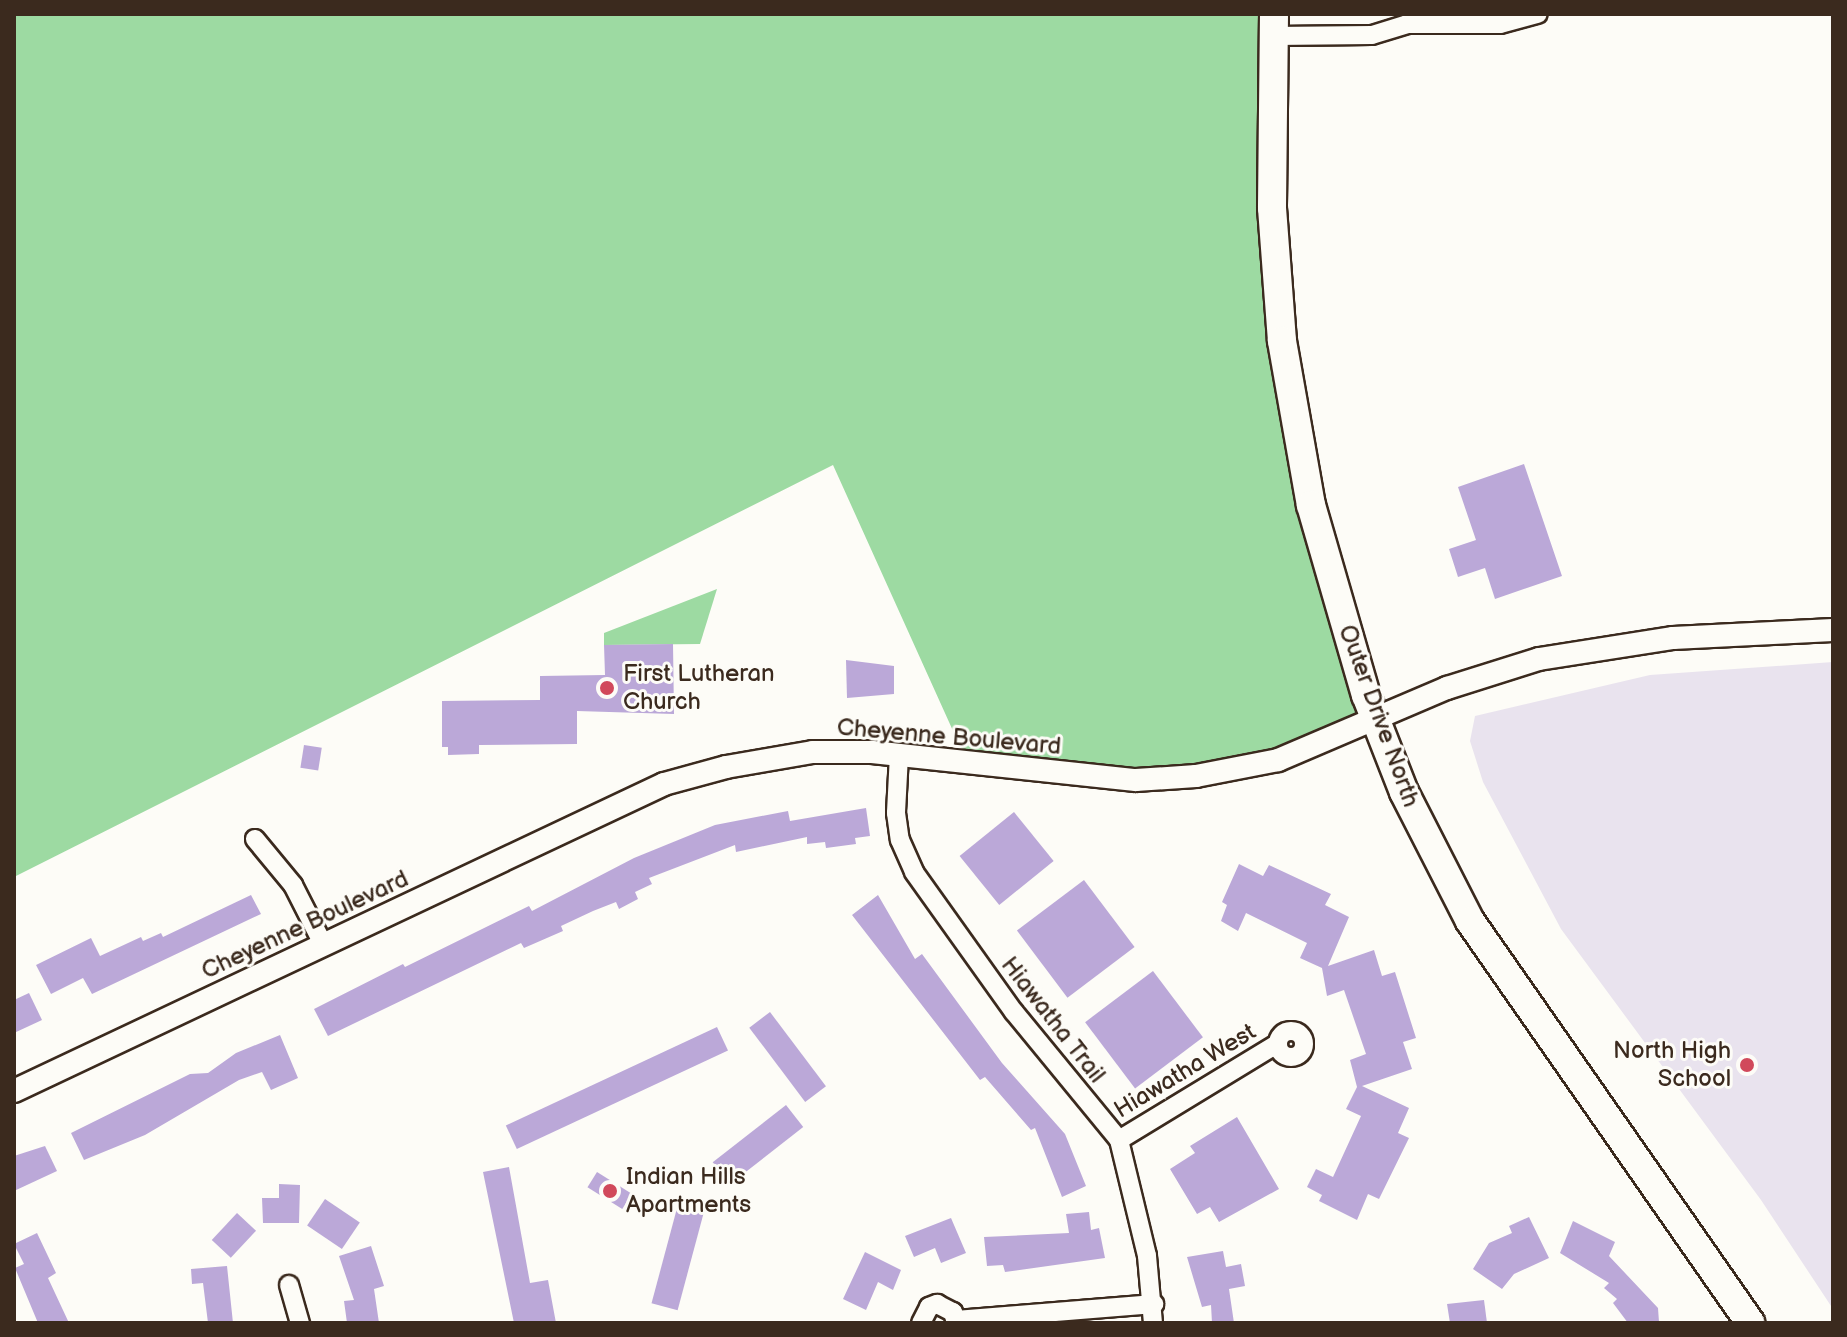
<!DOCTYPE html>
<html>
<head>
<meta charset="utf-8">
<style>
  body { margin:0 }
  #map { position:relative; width:1847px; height:1337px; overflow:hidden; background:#fdfcf7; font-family:"Balsamiq Sans",sans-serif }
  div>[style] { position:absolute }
  .built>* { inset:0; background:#e9e3ee }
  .green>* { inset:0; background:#9ddaa2 }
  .building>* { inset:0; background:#bba8d8; transform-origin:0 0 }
  .roads { filter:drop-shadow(2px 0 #3b2a1e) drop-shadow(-2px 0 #3b2a1e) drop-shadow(0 2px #3b2a1e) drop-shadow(0 -2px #3b2a1e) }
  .minor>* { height:18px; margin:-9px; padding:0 9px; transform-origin:9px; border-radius:9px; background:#fdfcf7 }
  .minor>.ring { margin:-9px; padding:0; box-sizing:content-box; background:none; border:18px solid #fdfcf7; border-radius:50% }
  .tertiary>* { height:22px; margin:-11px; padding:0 11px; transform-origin:11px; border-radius:11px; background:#fdfcf7 }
  .primary>* { height:28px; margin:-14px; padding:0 14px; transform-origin:14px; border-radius:14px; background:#fdfcf7 }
  .dots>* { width:22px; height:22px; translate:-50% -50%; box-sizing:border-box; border:4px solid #fdfcf7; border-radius:50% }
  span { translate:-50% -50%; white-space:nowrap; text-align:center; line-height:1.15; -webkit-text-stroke:6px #fdfcf7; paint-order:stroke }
  .poi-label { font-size:24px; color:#3b2a1e }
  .left { translate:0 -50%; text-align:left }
  .right { translate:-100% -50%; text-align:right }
  .street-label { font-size:24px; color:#3b2a1e }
  .frame { position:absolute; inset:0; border:16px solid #3b2a1e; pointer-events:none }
</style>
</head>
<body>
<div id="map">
  <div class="built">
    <i style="clip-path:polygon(1833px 662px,1833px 1309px,1761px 1200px,1561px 929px,1483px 782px,1470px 741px,1475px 716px,1650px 675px)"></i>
  </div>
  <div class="green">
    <i style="clip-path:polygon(14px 14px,1271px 14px,1274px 288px,1370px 718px,1277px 751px,1208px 765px,1126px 771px,963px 753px,833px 465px,14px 877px)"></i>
    <i style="clip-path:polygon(717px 589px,700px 644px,604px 645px,604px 633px)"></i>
  </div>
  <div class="building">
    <i style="clip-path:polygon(1524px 464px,1562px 576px,1495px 599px,1485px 568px,1458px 577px,1449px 549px,1476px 540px,1458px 487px)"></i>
    <i style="clip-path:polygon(673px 644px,674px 714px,577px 711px,577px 744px,479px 745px,479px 754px,448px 755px,448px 747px,442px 747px,442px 701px,540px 700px,540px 676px,605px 675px,604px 645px)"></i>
    <i style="clip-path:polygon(846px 660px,894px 666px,894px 694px,847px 698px)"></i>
    <i style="left:304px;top:745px;width:18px;height:23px;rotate:9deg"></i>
    <i style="clip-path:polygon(866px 808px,870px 836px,855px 838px,856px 844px,826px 848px,825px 842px,807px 844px,807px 837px,736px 852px,735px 845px,649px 878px,652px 884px,635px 892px,638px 899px,619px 909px,616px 902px,593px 911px,561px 926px,563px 931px,524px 948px,521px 943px,328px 1036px,314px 1009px,403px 964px,405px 967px,529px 906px,532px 911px,634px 858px,715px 825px,788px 811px,790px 821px)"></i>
    <i style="left:1014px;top:812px;width:63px;height:70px;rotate:51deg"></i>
    <i style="clip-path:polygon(1239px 864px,1263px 876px,1269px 865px,1331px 894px,1325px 905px,1349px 917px,1328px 966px,1374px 950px,1382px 976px,1395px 972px,1416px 1038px,1403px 1042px,1412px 1069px,1362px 1086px,1409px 1108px,1398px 1133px,1409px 1138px,1379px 1199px,1368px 1194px,1357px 1220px,1319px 1201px,1322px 1195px,1307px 1187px,1316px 1169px,1333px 1177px,1361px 1116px,1346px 1109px,1357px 1087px,1350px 1060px,1366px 1054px,1344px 990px,1327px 996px,1322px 968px,1300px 958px,1307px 943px,1246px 913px,1238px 931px,1221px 921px,1227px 905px,1222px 902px)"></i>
    <i style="left:1084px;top:880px;width:84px;height:84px;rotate:53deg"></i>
    <i style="clip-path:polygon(251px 895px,261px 914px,92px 994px,83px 978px,51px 994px,36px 965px,91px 938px,100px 956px,141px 937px,143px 941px,161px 933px,163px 937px)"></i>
    <i style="clip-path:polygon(878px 895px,915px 959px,922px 954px,1002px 1063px,1065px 1134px,1086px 1186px,1062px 1197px,1035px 1128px,1031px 1130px,985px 1077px,980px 1080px,852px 915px)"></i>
    <i style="left:1153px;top:971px;width:83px;height:85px;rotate:53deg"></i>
    <i style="clip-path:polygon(29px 993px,42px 1020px,14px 1033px,14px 1000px)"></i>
    <i style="left:770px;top:1012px;width:93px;height:26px;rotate:53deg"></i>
    <i style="left:717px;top:1027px;width:26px;height:233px;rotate:65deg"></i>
    <i style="clip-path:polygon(280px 1035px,298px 1078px,271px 1090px,262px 1072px,239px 1080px,145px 1135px,84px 1160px,71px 1133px,190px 1074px,208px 1073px,236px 1053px)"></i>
    <i style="left:786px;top:1105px;width:28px;height:93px;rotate:52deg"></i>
    <i style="clip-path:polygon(1237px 1117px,1279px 1189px,1219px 1222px,1210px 1207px,1197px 1214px,1170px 1169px,1195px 1153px,1190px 1146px)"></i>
    <i style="clip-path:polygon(45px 1146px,57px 1171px,14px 1191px,14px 1156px)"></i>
    <i style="clip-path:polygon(509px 1167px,530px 1283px,548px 1280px,556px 1323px,514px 1323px,483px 1172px)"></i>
    <i style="left:597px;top:1172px;width:41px;height:18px;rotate:32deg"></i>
    <i style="clip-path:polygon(279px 1184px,300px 1185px,299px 1223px,263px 1223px,262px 1198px,279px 1198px)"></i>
    <i style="left:680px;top:1197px;width:27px;height:110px;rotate:15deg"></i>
    <i style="left:325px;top:1199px;width:42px;height:32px;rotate:34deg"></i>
    <i style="clip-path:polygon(1089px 1212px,1091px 1230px,1099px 1228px,1105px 1258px,1005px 1272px,1003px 1265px,987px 1266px,984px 1237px,1069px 1233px,1066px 1214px)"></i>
    <i style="left:237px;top:1213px;width:26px;height:37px;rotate:43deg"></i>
    <i style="clip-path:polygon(1529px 1217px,1549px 1258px,1514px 1274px,1502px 1289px,1473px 1269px,1489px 1243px,1512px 1233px,1509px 1226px)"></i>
    <i style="clip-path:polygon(951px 1218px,966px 1253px,941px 1263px,935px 1248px,914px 1257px,905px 1236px)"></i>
    <i style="clip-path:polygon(1573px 1221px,1615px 1242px,1609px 1256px,1658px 1308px,1659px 1322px,1628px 1323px,1613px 1303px,1617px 1299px,1604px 1288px,1609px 1283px,1560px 1253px)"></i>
    <i style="clip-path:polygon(37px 1233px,56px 1273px,48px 1278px,69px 1323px,38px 1323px,15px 1268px,24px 1264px,14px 1244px)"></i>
    <i style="clip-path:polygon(371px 1246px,384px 1286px,374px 1289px,379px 1323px,347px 1323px,344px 1301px,354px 1300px,339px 1256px)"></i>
    <i style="clip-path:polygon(1223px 1251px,1226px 1267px,1241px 1264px,1245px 1286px,1229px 1289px,1234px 1323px,1212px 1323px,1211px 1305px,1202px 1307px,1187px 1257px)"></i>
    <i style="clip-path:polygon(865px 1252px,901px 1270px,893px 1290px,878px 1282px,866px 1310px,843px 1299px)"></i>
    <i style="clip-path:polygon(227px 1266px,233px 1323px,208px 1323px,203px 1283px,192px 1284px,191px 1269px)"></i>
    <i style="clip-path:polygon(1484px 1300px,1487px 1323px,1450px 1323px,1447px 1304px)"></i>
  </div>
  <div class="roads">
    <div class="minor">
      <i style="left:1274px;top:36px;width:98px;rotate:-0.6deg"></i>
      <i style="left:1372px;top:35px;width:37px;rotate:-17deg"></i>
      <i style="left:1407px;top:24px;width:93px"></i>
      <i style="left:1500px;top:24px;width:39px;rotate:-15deg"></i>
      <i style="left:899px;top:755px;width:58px;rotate:93deg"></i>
      <i style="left:896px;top:813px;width:27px;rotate:82deg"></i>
      <i style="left:900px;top:840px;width:35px;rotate:66deg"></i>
      <i style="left:914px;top:872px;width:172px;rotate:54.5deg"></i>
      <i style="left:1014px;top:1012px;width:166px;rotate:50.6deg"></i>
      <i style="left:1119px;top:1140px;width:119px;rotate:76.4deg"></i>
      <i style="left:1147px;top:1256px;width:67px;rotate:84.9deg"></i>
      <i style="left:255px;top:839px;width:60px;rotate:50.4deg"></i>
      <i style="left:293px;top:885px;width:66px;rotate:63deg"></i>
      <i class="ring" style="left:1278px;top:1031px;width:8px;height:8px"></i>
      <i style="left:1119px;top:1140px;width:185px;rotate:-31.3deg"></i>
      <i style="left:289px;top:1285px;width:40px;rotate:74deg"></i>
      <i style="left:956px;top:1320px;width:199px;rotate:-4.6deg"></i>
      <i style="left:921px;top:1323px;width:18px;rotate:-63deg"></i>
      <i style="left:929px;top:1307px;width:9px;rotate:-21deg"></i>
      <i style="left:937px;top:1304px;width:18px;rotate:27deg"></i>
      <i style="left:953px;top:1312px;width:11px;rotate:75deg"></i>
    </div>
    <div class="tertiary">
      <i style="left:14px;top:1091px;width:719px;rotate:-25.28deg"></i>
      <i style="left:664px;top:784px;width:64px;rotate:-15.3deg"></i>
      <i style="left:726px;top:767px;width:88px;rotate:-9.8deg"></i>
      <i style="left:813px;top:752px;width:59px"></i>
      <i style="left:872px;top:752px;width:265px;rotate:6.1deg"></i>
      <i style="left:1136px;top:780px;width:60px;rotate:-3.8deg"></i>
      <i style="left:1196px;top:776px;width:84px;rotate:-11deg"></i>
      <i style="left:1278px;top:760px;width:184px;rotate:-23.1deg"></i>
      <i style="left:1447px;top:688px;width:96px;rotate:-17.5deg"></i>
      <i style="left:1539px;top:659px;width:136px;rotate:-8.9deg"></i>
      <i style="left:1673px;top:638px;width:160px;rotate:-2.9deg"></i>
    </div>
    <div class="primary">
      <i style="left:1274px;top:14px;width:194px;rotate:90.6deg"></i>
      <i style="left:1272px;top:208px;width:133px;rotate:85.7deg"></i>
      <i style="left:1282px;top:341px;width:167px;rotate:80deg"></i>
      <i style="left:1311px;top:505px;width:198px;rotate:73.9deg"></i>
      <i style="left:1366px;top:695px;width:104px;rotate:68.6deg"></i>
      <i style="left:1404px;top:792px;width:145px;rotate:62.9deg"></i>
      <i style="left:1470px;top:921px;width:490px;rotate:55.1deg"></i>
    </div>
  </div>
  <div class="dots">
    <i style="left:607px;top:688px;background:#d1495b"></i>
    <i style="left:1747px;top:1065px;background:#d1495b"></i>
    <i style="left:610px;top:1191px;background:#d1495b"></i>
  </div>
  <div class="poi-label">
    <span class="left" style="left:623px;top:688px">First Lutheran<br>Church</span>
    <span class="right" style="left:1731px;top:1065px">North High<br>School</span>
    <span class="left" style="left:626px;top:1191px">Indian Hills<br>Apartments</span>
  </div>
  <div class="street-label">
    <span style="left:1379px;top:716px;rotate:70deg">Outer Drive North</span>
    <span style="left:949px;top:737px;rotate:5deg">Cheyenne Boulevard</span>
    <span style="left:305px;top:925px;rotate:-25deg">Cheyenne Boulevard</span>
    <span style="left:1053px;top:1020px;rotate:52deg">Hiawatha Trail</span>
    <span style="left:1185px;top:1071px;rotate:-31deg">Hiawatha West</span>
  </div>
  <div class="frame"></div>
</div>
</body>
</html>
